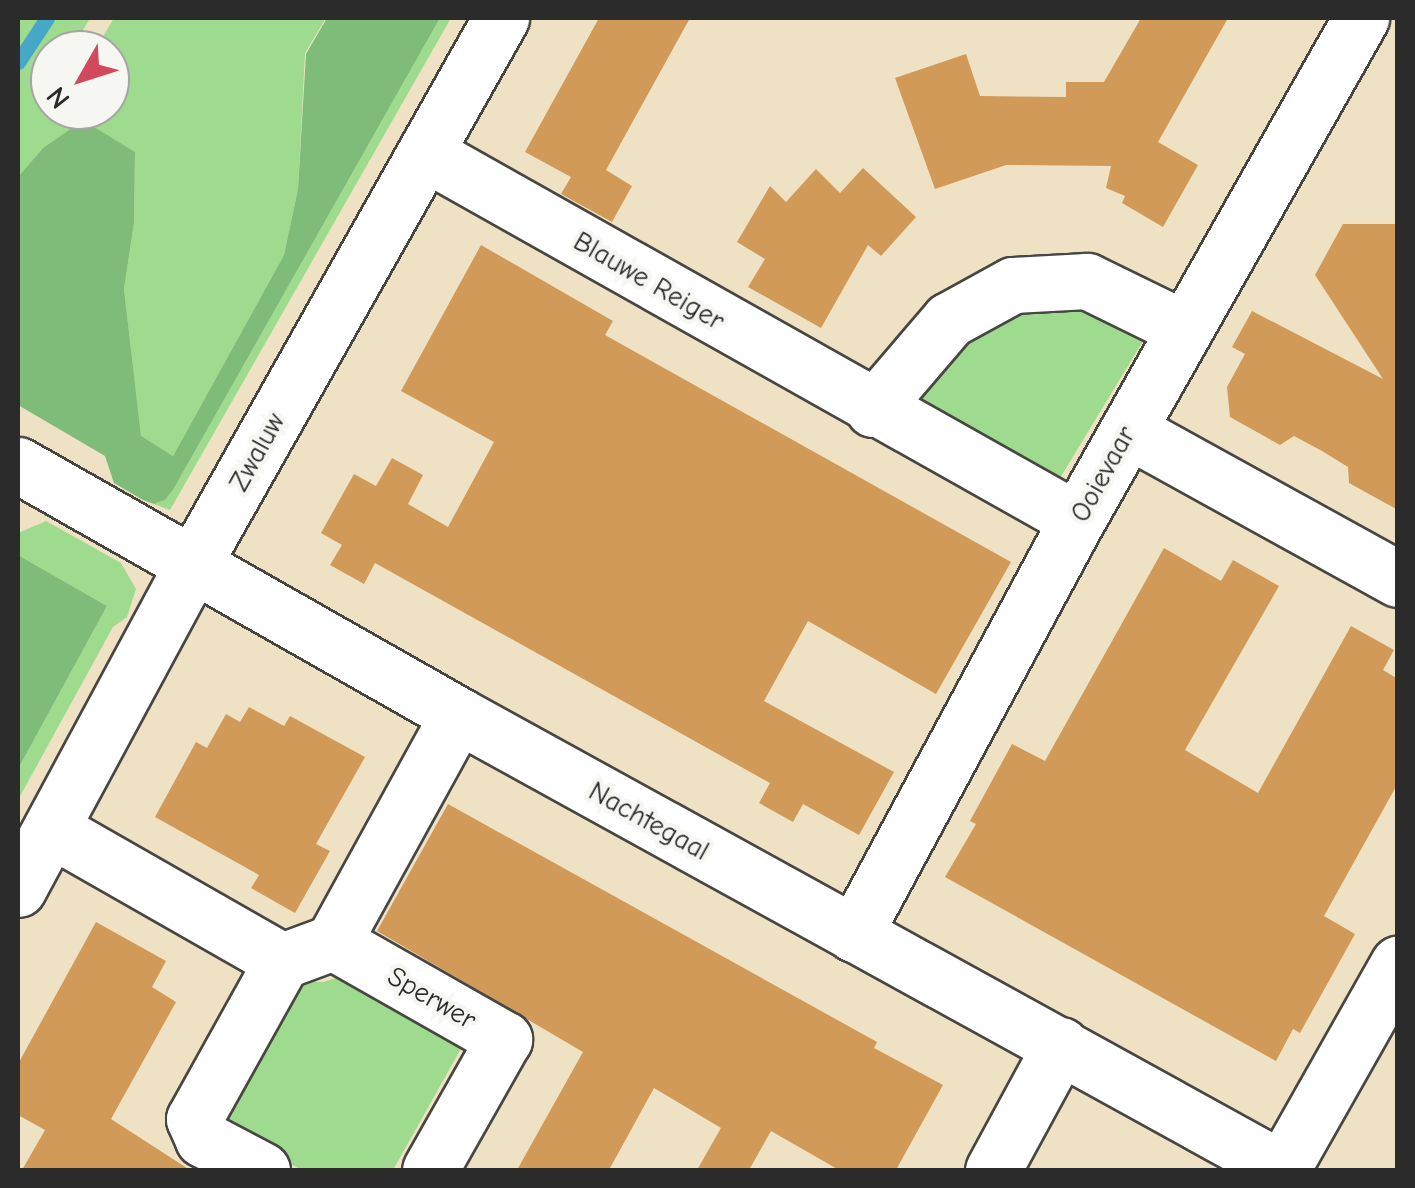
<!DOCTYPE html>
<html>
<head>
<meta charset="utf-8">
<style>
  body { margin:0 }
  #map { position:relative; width:1415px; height:1188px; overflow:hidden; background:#efe1c4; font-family:"Comic Neue",sans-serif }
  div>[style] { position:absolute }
  .green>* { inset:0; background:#9fdb8e }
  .forest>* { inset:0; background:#7fbb79 }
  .stream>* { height:15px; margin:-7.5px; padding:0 7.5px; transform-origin:7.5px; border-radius:7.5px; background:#46a8c6 }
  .building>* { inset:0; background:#d19a59 }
  .roads { filter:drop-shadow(2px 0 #484642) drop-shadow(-2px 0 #484642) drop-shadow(0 2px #484642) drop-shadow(0 -2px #484642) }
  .minor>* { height:55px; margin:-27.5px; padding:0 27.5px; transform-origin:27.5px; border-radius:27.5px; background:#fff }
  span { translate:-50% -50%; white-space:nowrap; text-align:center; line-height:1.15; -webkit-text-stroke:9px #f6f6f2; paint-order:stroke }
  .street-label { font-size:28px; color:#2b2b2b }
  .frame { position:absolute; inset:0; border:20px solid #2b2b2b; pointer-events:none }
  .north { position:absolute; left:30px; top:30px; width:100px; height:100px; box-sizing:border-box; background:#f6f6f2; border:2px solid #a5a5a2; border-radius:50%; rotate:231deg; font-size:28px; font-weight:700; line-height:40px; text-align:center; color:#2b2b2b }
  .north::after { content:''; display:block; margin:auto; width:35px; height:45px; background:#d1495b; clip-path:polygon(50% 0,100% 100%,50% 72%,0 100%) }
</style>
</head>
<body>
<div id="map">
  <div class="green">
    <i style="clip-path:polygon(18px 18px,90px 18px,72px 50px,50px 50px,50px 110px,110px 110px,110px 50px,95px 50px,114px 18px,326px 18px,305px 53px,298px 189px,284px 255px,173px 456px,141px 437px,124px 289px,134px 223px,135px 152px,83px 120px,43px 148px,18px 177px)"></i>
    <i style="clip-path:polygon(440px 18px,451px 18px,170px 510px,143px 500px,154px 504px,165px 500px,173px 490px)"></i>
    <i style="clip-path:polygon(1015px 308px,1097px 309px,1146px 336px,1051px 493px,898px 404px,932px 360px)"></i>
    <i style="clip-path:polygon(46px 521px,121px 563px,136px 589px,127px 617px,113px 627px,18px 800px,18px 769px,107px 606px,18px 555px,18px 533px)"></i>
    <i style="clip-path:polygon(346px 975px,463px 1045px,393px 1170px,302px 1170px,208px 1120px,285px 981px,323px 982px)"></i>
  </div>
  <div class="forest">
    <i style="clip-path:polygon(327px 18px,440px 18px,173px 490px,165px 500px,154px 504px,143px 500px,114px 483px,105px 456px,18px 405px,18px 177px,43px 148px,83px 120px,135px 152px,134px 223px,124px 289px,141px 436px,173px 456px,284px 255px,298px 189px,306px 54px)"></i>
    <i style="clip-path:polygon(18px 555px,107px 606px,18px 769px)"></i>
  </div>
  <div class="stream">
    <i style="left:18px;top:62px;width:53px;rotate:-56.6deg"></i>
  </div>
  <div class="building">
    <i style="clip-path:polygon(599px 18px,690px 18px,606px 170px,632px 186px,612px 222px,561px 194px,571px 177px,525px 152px)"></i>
    <i style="clip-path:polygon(1141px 18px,1228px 18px,1158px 142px,1198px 165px,1163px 227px,1122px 203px,1125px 196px,1106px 188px,1111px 166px,1006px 165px,935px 189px,895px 78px,966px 54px,980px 96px,1066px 97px,1066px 82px,1104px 82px)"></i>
    <i style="clip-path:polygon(863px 168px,916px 217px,881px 256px,868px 245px,821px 328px,748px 287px,765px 259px,737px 242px,770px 186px,786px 202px,816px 169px,840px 193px)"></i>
    <i style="clip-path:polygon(1343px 224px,1398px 224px,1398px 510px,1349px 483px,1348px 467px,1322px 451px,1294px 436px,1280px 445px,1230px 417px,1227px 387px,1245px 354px,1232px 347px,1252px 311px,1383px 379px,1315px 275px)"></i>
    <i style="clip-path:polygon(481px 245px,613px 321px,605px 335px,1011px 562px,936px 694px,808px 621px,764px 701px,894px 772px,859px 835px,803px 804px,793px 822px,759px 803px,770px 783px,375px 563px,364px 584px,330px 565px,342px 545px,321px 533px,354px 474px,376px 486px,392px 458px,423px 475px,408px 504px,448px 527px,494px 442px,401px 391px)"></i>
    <i style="clip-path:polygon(1164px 548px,1221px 581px,1233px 560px,1279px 586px,1185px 750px,1258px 793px,1351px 626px,1394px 650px,1383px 670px,1398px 679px,1398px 783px,1324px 916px,1355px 934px,1300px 1033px,1293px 1029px,1276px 1061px,945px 877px,976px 824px,970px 821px,1012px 744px,1045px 761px)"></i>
    <i style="clip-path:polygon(249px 707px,284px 726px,290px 716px,365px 757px,316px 844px,330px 851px,295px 913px,251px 888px,259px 875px,155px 817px,196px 742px,207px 748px,226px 714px,240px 722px)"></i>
    <i style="clip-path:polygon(448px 804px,877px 1042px,874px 1048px,943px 1085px,896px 1170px,839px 1170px,771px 1131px,749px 1170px,697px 1170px,721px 1128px,654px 1088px,609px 1170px,517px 1170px,583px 1052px,377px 931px)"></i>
    <i style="clip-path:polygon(96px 922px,166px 961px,152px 987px,176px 1002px,111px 1119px,190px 1170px,22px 1170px,45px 1130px,18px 1115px,18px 1064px)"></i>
  </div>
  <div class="roads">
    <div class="minor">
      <i style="left:425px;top:153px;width:748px;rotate:29.37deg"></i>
      <i style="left:873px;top:409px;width:117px;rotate:-49.5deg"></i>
      <i style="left:949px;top:320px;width:73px;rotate:-28.7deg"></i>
      <i style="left:1013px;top:285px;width:74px;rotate:-3.1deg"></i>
      <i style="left:1087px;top:281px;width:109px;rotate:26.1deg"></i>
      <i style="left:1128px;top:430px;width:308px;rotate:28.9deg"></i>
      <i style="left:18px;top:465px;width:506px;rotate:29.6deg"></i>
      <i style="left:458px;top:715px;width:943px;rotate:28.85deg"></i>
      <i style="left:51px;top:829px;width:266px;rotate:29.7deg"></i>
      <i style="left:282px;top:961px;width:54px;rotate:-20.4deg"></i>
      <i style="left:333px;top:942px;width:259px;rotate:-61.2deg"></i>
      <i style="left:18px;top:889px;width:369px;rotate:-61.7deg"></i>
      <i style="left:193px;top:564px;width:627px;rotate:-60.57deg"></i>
      <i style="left:854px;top:934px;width:470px;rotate:-61.7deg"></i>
      <i style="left:1077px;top:520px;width:577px;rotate:-60.5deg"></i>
      <i style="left:333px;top:942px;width:197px;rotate:29.6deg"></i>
      <i style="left:504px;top:1039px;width:150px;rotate:119.5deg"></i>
      <i style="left:1282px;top:1169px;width:236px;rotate:-60.5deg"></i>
      <i style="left:262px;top:1170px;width:67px;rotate:-152.3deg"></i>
      <i style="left:203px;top:1139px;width:22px;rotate:-114deg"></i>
      <i style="left:194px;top:1119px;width:181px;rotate:-60.9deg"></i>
      <i style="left:993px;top:1170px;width:142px;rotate:-61.5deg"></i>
    </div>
  </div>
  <div class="street-label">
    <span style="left:649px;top:281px;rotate:30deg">Blauwe Reiger</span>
    <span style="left:257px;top:452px;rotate:-61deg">Zwaluw</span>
    <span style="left:1103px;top:474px;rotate:-61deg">Ooievaar</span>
    <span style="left:649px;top:821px;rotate:29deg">Nachtegaal</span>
    <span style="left:432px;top:998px;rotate:30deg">Sperwer</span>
  </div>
  <div class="frame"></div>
  <div class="north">N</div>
</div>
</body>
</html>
